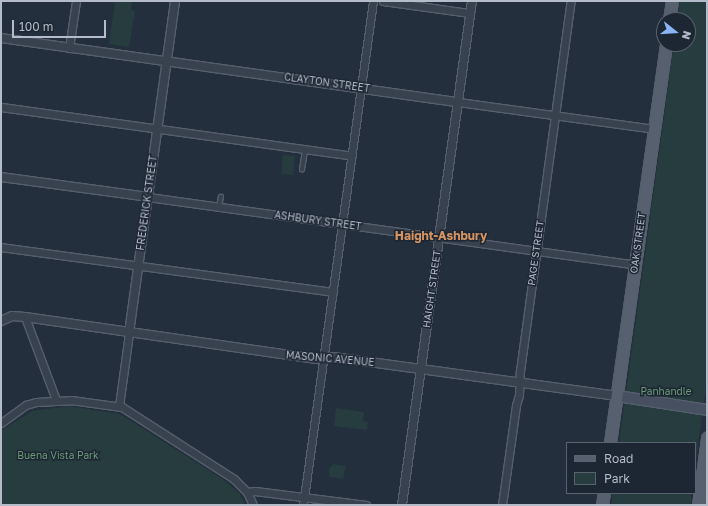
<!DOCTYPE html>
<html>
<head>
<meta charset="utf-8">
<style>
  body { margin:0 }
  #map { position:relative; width:708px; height:506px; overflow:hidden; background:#242f3e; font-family:"Golos Text",sans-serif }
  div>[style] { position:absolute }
  .green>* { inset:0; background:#263c3f; transform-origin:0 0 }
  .roads { filter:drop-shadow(1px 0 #565f6c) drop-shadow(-1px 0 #565f6c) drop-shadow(0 1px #565f6c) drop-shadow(0 -1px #565f6c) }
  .service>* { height:3.5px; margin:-1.75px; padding:0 1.75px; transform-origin:1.75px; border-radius:1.75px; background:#38414e }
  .minor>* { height:7px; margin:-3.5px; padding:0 3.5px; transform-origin:3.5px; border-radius:3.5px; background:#38414e }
  .tertiary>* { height:8px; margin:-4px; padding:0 4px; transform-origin:4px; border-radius:4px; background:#38414e }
  .secondary>* { height:10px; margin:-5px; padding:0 5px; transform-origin:5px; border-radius:5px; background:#465061 }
  .primary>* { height:11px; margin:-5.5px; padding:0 5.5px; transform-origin:5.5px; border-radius:5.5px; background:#56606e }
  span { translate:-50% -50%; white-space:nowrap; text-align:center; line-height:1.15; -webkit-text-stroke:3px #1d2633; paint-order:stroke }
  .street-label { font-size:10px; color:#b4bcc9 }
  .park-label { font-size:10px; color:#6b9a76 }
  .quarter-label { font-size:12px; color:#d59563; font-weight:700 }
  .frame { position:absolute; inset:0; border:2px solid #b4bcc9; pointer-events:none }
  .legend { position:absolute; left:566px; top:442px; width:130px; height:52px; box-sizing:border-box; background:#1d2633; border:1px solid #59626f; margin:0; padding:5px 7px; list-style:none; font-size:12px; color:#b4bcc9 }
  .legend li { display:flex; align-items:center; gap:8px; height:20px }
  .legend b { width:20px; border:1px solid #59626f }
  .north { position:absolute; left:656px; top:12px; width:40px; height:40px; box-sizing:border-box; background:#1d2633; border:1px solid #59626f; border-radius:50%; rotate:107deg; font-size:11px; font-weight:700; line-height:16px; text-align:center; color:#b4bcc9 }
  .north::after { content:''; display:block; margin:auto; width:14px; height:18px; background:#8ab4f8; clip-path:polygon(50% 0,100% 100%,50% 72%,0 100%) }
  .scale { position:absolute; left:12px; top:20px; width:94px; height:18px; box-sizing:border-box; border:2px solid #b4bcc9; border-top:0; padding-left:5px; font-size:12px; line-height:14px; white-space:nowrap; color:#b4bcc9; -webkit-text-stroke:3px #1d2633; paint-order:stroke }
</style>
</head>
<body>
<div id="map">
  <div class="green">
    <i style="clip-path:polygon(115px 1px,132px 1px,131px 10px,135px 11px,129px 47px,109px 44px)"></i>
    <i style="clip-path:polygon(680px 1px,707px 1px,707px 380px,695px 467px,695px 443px,619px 443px,674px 44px,688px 44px,688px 20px,678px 20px)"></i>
    <i style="left:283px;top:155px;width:12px;height:19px;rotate:5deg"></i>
    <i style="clip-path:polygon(69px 406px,120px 414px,224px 480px,240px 494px,245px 505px,1px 505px,1px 431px,32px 411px)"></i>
    <i style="clip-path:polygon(336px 408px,364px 412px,363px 421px,368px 422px,367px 430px,334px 426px)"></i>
    <i style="clip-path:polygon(333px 464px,346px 466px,343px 479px,329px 477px,329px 469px)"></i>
    <i style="left:612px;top:493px;width:79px;height:12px"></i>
  </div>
  <div class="roads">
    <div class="service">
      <i style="left:302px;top:170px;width:20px;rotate:-81deg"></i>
      <i style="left:219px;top:207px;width:10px;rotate:-79deg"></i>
    </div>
    <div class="minor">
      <i style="left:383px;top:1px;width:88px;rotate:7.9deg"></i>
      <i style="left:69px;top:48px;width:48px;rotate:-81.5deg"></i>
      <i style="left:458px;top:102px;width:198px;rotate:7.8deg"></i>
      <i style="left:1px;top:107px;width:354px;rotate:7.9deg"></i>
      <i style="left:148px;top:197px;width:492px;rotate:7.9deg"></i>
      <i style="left:1px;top:247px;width:335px;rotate:7.7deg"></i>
      <i style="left:25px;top:317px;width:89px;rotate:69.5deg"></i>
      <i style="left:119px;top:406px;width:74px;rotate:-82.2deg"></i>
      <i style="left:1px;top:423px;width:31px;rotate:-36deg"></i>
      <i style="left:26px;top:405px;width:10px;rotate:-17deg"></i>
      <i style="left:36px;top:402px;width:35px;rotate:-3deg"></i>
      <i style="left:71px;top:400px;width:51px;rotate:7.8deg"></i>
      <i style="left:122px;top:407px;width:133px;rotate:32.7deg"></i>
      <i style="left:234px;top:479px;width:18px;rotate:45deg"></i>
      <i style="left:247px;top:492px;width:14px;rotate:65deg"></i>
      <i style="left:247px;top:492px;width:8px;rotate:-7deg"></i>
      <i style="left:255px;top:491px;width:112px;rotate:7.2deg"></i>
      <i style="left:303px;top:505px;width:509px;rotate:-82.09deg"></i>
      <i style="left:502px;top:505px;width:101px;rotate:-82deg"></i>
      <i style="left:516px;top:405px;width:10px;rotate:-73deg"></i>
      <i style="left:519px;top:395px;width:24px;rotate:-88deg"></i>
      <i style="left:520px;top:371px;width:373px;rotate:-82.2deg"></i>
    </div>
    <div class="tertiary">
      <i style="left:1px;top:38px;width:461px;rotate:8deg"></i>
      <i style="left:1px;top:177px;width:148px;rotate:7.7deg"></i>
      <i style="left:1px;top:321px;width:12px;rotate:-24deg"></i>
      <i style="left:12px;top:316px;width:13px;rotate:4deg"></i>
      <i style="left:25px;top:317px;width:293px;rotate:8.2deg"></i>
      <i style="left:315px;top:359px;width:18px;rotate:-6deg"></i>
      <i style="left:333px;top:357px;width:287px;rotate:7.8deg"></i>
      <i style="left:129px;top:333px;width:335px;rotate:-82.1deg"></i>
      <i style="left:402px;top:505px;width:509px;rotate:-82.09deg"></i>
    </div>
    <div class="secondary">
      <i style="left:617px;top:396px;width:91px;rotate:8.8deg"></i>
    </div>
    <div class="primary">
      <i style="left:669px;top:20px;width:19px;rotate:-81deg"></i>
      <i style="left:610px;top:443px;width:403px;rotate:-82deg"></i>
      <i style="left:602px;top:505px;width:12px;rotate:-81deg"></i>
      <i style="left:698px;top:505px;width:68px;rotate:-82.3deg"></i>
    </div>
  </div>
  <div class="street-label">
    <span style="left:327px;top:83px;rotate:8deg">CLAYTON STREET</span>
    <span style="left:147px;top:203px;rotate:-82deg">FREDERICK STREET</span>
    <span style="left:318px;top:221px;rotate:8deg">ASHBURY STREET</span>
    <span style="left:638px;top:243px;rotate:-82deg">OAK STREET</span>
    <span style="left:536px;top:253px;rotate:-82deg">PAGE STREET</span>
    <span style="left:432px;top:289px;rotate:-82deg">HAIGHT STREET</span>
    <span style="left:330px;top:359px;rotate:5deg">MASONIC AVENUE</span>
  </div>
  <div class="park-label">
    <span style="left:666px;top:392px">Panhandle</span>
    <span style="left:58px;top:456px">Buena Vista Park</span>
  </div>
  <div class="quarter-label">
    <span style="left:441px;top:236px">Haight-Ashbury</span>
  </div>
  <div class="frame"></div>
  <ul class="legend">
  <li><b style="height:5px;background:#56606e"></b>Road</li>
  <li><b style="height:11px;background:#263c3f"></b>Park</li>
  </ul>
  <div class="north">N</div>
  <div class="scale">100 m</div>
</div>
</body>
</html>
